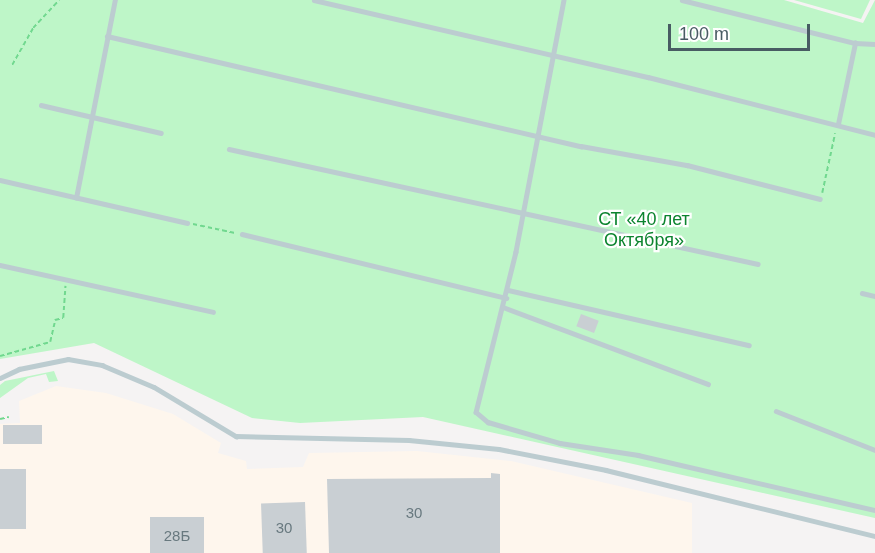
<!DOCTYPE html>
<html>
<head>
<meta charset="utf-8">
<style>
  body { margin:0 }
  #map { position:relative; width:875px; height:553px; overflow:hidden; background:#f5f3f3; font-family:Helvetica,sans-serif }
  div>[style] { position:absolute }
  .commercial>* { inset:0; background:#fef6ed }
  .green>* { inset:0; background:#bef6c8 }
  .building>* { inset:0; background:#c9cfd3; transform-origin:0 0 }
  .path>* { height:1.5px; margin-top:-0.75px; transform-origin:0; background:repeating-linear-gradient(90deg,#71d88f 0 4.5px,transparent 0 7.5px) }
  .service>* { height:4.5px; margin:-2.25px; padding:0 2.25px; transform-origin:2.25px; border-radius:2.25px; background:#bcccd0 }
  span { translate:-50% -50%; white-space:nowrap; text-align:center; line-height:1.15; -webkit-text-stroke:4.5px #fff; paint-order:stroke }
  .number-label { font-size:15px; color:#68797f }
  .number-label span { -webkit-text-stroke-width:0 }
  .park-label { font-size:18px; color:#0c842f }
  .scale { position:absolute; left:668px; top:24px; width:142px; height:27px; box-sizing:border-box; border:3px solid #485c63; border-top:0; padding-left:8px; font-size:18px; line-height:21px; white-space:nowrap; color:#485c63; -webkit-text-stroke:4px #fff; paint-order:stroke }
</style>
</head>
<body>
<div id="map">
  <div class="commercial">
    <i style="clip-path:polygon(56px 386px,106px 393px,173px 414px,221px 443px,218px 453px,246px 461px,247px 469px,303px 467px,309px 453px,417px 451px,511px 461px,692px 503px,692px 553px,0 553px,0 424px,20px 423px,19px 401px)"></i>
  </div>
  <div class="green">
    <i style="clip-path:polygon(0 0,784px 0,863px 23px,875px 0,875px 518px,423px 417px,300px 423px,252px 418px,94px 343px,0 359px)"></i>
    <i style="clip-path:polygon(794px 0,870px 0,861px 19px)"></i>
    <i style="clip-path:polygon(54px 371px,58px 381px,49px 382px,46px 374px,28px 378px,0 398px,0 385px,5px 381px)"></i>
  </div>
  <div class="building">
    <i style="left:581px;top:314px;width:19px;height:13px;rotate:21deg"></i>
    <i style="left:3px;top:425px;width:39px;height:19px"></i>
    <i style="left:0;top:469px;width:26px;height:60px"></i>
    <i style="clip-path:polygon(491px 473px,500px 474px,500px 553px,329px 553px,327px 479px,491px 478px)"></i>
    <i style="left:305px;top:502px;width:51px;height:44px;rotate:88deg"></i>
    <i style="left:204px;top:517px;width:36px;height:54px;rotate:90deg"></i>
  </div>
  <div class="path">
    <i style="left:12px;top:65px;width:43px;rotate:-60.4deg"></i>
    <i style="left:33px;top:28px;width:38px;rotate:-47deg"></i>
    <i style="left:822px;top:193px;width:61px;rotate:-77.8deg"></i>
    <i style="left:193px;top:224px;width:43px;rotate:12.1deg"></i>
    <i style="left:0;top:356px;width:52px;rotate:-15.6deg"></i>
    <i style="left:50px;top:342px;width:23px;rotate:-77deg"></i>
    <i style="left:55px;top:320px;width:8px;rotate:-14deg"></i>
    <i style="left:63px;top:318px;width:32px;rotate:-86deg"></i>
    <i style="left:0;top:419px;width:9px;rotate:-13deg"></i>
  </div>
  <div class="service">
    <i style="left:314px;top:0;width:343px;rotate:13deg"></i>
    <i style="left:648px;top:77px;width:234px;rotate:14.3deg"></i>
    <i style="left:564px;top:0;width:257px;rotate:100.8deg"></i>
    <i style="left:516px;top:252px;width:165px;rotate:104deg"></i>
    <i style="left:476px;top:412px;width:16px;rotate:40deg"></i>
    <i style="left:488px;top:422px;width:75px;rotate:16.3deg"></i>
    <i style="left:560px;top:443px;width:79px;rotate:8.7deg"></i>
    <i style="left:638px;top:455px;width:243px;rotate:13.1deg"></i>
    <i style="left:682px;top:0;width:178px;rotate:14deg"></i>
    <i style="left:855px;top:43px;width:20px;rotate:3deg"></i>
    <i style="left:107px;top:36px;width:487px;rotate:13.1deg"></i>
    <i style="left:581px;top:146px;width:108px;rotate:10.2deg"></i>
    <i style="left:687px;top:165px;width:137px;rotate:14.3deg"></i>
    <i style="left:41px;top:105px;width:123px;rotate:13.1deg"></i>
    <i style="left:838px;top:124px;width:83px;rotate:-78.1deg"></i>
    <i style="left:229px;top:149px;width:541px;rotate:12.26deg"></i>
    <i style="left:0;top:180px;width:192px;rotate:12.9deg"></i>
    <i style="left:76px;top:198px;width:202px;rotate:-78.9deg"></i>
    <i style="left:242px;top:234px;width:272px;rotate:13.6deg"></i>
    <i style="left:0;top:265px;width:218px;rotate:12.4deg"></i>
    <i style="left:508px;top:290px;width:247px;rotate:12.9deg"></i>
    <i style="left:862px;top:293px;width:13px;rotate:13deg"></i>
    <i style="left:503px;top:307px;width:219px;rotate:20.6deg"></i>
    <i style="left:0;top:378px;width:21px;rotate:-25deg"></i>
    <i style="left:19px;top:369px;width:50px;rotate:-11.5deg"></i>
    <i style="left:68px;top:359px;width:35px;rotate:10deg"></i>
    <i style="left:102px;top:365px;width:56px;rotate:22.9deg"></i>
    <i style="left:154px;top:387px;width:96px;rotate:30.9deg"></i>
    <i style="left:236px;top:436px;width:173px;rotate:1.3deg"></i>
    <i style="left:409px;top:440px;width:90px;rotate:5.7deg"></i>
    <i style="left:499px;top:449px;width:109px;rotate:11.1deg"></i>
    <i style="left:606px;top:470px;width:277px;rotate:13.8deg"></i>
    <i style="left:776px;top:411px;width:106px;rotate:21.5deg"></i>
  </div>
  <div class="number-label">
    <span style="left:414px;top:513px">30</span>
    <span style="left:284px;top:528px">30</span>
    <span style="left:177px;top:536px">28Б</span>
  </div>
  <div class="park-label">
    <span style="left:644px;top:230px">СТ «40 лет<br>Октября»</span>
  </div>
  <div class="scale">100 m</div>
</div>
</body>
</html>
